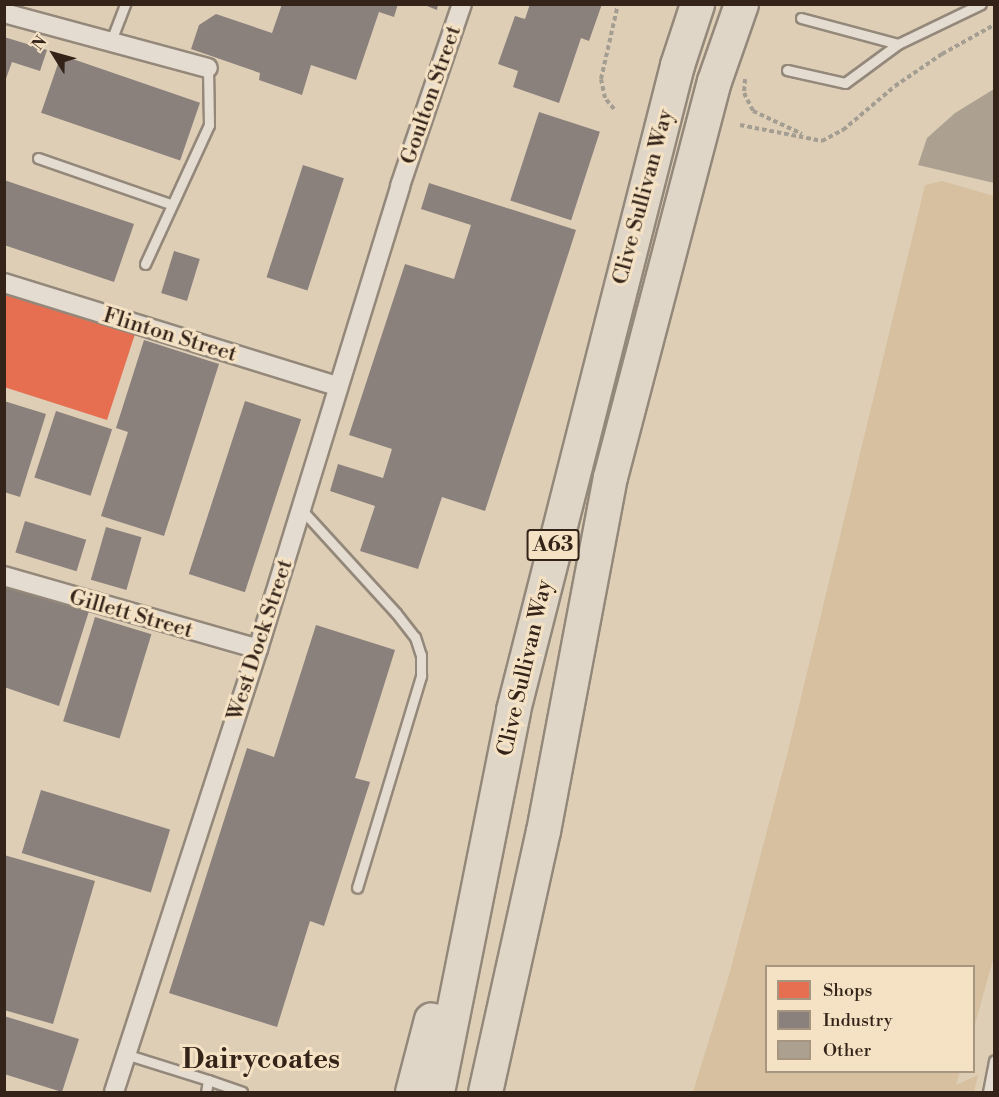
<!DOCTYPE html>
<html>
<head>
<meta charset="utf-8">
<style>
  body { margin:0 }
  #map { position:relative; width:999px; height:1097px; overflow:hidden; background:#deceb6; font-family:"Libre Bodoni",serif }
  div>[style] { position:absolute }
  .green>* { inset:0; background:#d6c09f }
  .shops>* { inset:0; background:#e76f51 }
  .industry>* { inset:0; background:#8a817c; transform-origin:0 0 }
  .building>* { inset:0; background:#aca191 }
  .path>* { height:4px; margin-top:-2px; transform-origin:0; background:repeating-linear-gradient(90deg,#a49d92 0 4.5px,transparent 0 7.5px) }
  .roads { filter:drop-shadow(2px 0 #93887a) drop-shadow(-2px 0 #93887a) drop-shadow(0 2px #93887a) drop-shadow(0 -2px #93887a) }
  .lane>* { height:9px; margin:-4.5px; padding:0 4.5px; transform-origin:4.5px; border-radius:4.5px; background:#e4dcd0 }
  .street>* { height:18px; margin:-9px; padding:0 9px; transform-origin:9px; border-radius:9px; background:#e4dcd0 }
  .highway>* { height:33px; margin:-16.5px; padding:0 16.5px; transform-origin:16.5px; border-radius:16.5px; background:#dfd6c8 }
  span { translate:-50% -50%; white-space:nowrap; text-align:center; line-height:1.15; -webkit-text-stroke:6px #f5e2c4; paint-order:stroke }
  .shield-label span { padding:2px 4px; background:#f5e2c4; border:2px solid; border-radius:4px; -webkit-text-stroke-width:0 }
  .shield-label { font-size:21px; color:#332318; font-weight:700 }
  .street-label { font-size:22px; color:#332318 }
  .district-label { font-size:28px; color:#332318; font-weight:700 }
  .frame { position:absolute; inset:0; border:6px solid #332318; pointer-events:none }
  .legend { position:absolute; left:765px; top:965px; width:210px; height:108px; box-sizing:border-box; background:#f5e2c4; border:2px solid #a7967f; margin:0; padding:8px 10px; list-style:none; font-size:18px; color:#332318 }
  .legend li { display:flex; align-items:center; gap:12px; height:30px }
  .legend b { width:30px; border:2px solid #a7967f }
  .north { position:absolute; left:24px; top:24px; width:60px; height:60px; -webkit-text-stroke:4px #f5e2c4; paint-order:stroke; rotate:307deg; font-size:16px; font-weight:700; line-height:24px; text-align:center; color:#332318 }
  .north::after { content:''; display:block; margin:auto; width:21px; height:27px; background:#332318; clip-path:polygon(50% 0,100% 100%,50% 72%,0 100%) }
</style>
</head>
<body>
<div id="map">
  <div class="green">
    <i style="clip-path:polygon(942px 181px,994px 196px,994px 956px,974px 1028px,974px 966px,766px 966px,766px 1072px,960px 1072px,956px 1085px,978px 1075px,974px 1092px,693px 1092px,729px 975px,788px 751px,925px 185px)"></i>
  </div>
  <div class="shops">
    <i style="clip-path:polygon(4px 288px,136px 331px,107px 420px,4px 387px)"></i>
  </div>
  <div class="industry">
    <i style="clip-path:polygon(282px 4px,398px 4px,394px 17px,379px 12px,356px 80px,311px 65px,302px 95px,259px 80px,260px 73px,191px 49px,199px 25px,216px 14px,272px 33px)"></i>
    <i style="clip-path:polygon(422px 4px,438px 4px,437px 10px)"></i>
    <i style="clip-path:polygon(530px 4px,602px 4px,589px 41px,581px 38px,559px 103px,513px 87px,518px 71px,498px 64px,515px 16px,525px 19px)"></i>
    <i style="clip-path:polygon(4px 37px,47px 50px,40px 71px,12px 62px,4px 84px)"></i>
    <i style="left:61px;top:55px;width:147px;height:61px;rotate:19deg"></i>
    <i style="left:539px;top:112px;width:64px;height:93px;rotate:18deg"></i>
    <i style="left:303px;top:165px;width:43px;height:118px;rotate:18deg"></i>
    <i style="clip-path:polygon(4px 180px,134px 224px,114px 282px,4px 245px)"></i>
    <i style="clip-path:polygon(429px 183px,576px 230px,485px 511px,442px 497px,418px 569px,360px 551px,375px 506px,330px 491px,338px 464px,383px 478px,392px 449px,349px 435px,405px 264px,454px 279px,471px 225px,421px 209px)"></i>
    <i style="left:174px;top:251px;width:27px;height:44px;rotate:17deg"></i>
    <i style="clip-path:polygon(144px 340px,219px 364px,164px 536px,101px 516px,128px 432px,116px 428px)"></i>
    <i style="clip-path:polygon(4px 401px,46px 414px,20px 497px,4px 492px)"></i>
    <i style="left:245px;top:401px;width:59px;height:182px;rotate:18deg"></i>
    <i style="left:56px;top:411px;width:59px;height:70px;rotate:18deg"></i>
    <i style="left:25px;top:521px;width:64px;height:33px;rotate:17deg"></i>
    <i style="left:106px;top:527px;width:37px;height:55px;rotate:16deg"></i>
    <i style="clip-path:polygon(4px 584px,89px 611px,59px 706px,4px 687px)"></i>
    <i style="left:95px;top:617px;width:59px;height:109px;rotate:17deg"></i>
    <i style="clip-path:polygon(316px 625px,395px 650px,355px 778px,370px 782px,324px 926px,310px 921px,277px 1027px,169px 993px,247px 748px,274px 757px)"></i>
    <i style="left:41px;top:790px;width:135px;height:66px;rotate:17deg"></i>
    <i style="clip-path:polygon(4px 855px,95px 881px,53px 1024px,4px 1010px)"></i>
    <i style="clip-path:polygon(4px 1016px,79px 1039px,62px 1092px,4px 1074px)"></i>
  </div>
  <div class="building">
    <i style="clip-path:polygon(994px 89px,994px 183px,918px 165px,927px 138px,955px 113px)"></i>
  </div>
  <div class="path">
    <i style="left:745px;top:79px;width:14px;rotate:94deg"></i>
    <i style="left:744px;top:93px;width:20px;rotate:63deg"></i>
    <i style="left:753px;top:111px;width:54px;rotate:25.1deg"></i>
    <i style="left:614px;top:109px;width:14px;rotate:-129deg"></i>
    <i style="left:605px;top:98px;width:19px;rotate:-102deg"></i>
    <i style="left:601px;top:79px;width:77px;rotate:-77.2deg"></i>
    <i style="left:740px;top:125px;width:84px;rotate:11deg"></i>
    <i style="left:822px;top:141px;width:24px;rotate:-28deg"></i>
    <i style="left:843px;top:130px;width:68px;rotate:-40.2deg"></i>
    <i style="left:895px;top:86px;width:57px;rotate:-34.2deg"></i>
    <i style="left:942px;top:54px;width:60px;rotate:-29.1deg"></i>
  </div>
  <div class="roads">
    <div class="lane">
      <i style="left:801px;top:18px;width:100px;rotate:15deg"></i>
      <i style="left:111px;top:41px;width:40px;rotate:-69deg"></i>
      <i style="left:787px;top:70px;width:59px;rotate:12.6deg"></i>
      <i style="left:845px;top:83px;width:66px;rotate:-36.3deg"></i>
      <i style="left:898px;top:44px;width:92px;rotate:-25.7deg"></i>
      <i style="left:38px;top:158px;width:140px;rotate:19.2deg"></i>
      <i style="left:145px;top:264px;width:153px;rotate:-65.3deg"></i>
      <i style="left:209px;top:125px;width:57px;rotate:-91deg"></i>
      <i style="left:301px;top:509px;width:141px;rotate:47.6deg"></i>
      <i style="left:396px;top:613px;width:31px;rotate:52deg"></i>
      <i style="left:415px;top:637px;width:19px;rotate:72deg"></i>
      <i style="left:421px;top:655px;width:21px;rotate:90deg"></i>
      <i style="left:421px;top:676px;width:221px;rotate:106.8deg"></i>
      <i style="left:125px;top:1054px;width:87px;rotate:17.4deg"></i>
      <i style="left:208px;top:1080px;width:12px;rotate:99deg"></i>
      <i style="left:208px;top:1080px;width:36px;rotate:19deg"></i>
      <i style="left:988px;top:1092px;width:32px;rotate:-79deg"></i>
    </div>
    <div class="street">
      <i style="left:4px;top:13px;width:211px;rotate:15.1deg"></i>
      <i style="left:4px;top:283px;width:348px;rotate:17.2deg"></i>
      <i style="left:4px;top:576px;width:264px;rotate:16deg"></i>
      <i style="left:114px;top:1092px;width:466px;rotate:-72deg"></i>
      <i style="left:258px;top:649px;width:484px;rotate:-72.9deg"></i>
      <i style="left:400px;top:186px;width:192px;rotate:-71.2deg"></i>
    </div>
    <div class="highway">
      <i style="left:412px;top:1092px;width:75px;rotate:-75.4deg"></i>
      <i style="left:437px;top:1092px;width:389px;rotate:-78.7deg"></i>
      <i style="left:513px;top:710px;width:666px;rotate:-75.73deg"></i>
      <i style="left:677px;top:65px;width:64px;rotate:-71.8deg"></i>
      <i style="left:485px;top:1092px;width:267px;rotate:-77.5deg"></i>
      <i style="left:543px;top:831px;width:360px;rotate:-79.3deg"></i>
      <i style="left:610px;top:477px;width:409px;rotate:-75.3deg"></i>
      <i style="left:714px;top:81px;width:82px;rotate:-70.7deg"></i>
    </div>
  </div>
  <div class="shield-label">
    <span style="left:553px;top:545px">A63</span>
  </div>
  <div class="street-label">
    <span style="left:431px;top:95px;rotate:-71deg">Goulton Street</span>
    <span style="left:643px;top:197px;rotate:-75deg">Clive Sullivan Way</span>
    <span style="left:170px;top:335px;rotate:17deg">Flinton Street</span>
    <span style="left:131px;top:614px;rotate:16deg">Gillett Street</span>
    <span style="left:260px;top:640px;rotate:-72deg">West Dock Street</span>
    <span style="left:525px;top:668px;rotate:-77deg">Clive Sullivan Way</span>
  </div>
  <div class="district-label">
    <span style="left:261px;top:1060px">Dairycoates</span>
  </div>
  <div class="frame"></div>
  <ul class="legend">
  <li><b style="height:16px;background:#e76f51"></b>Shops</li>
  <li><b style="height:16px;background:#8a817c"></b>Industry</li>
  <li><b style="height:16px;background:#aca191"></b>Other</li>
  </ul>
  <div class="north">N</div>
</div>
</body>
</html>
